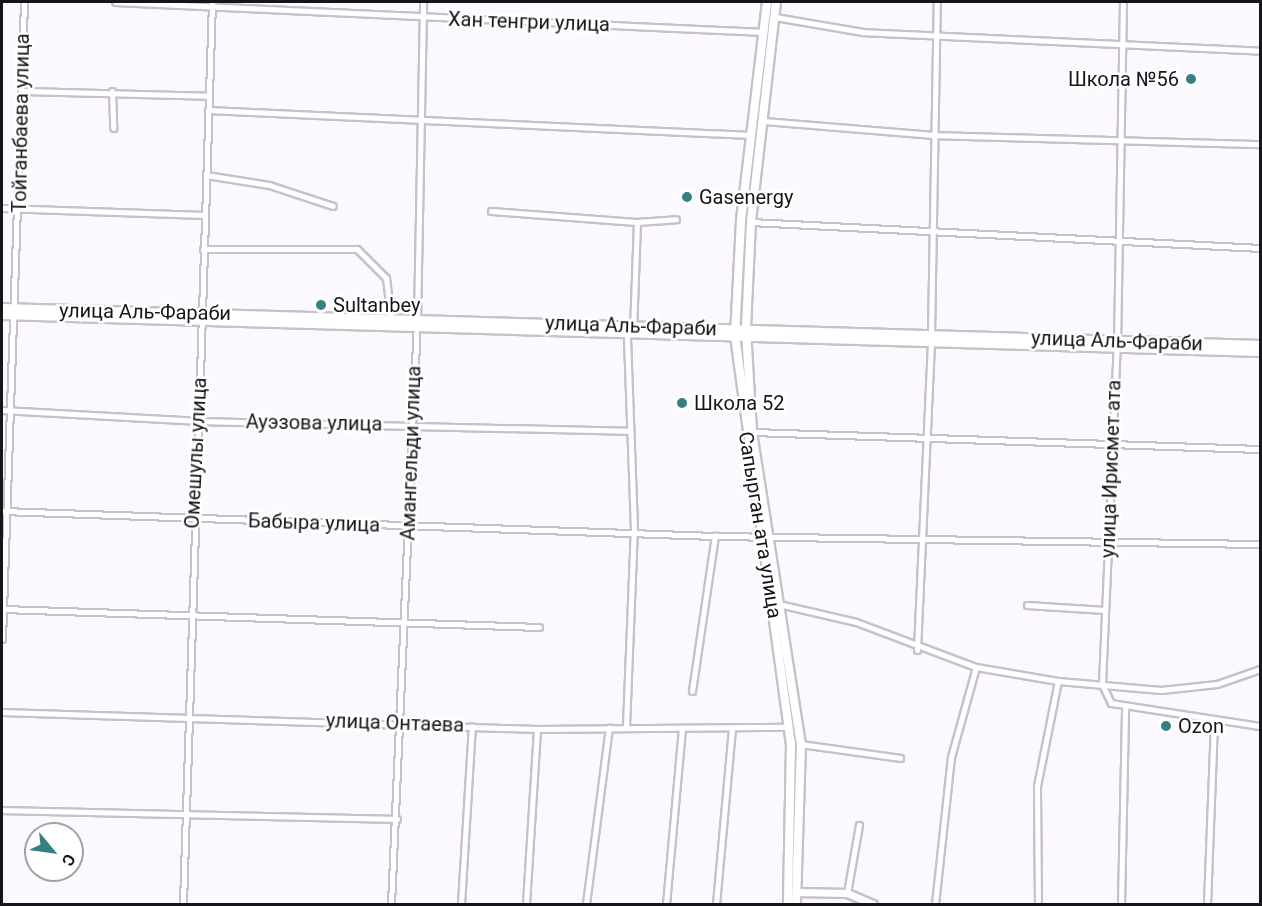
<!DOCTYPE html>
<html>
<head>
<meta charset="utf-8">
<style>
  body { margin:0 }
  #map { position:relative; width:1262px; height:906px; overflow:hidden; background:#fcf9fe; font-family:Roboto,sans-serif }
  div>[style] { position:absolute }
  .roads { filter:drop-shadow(2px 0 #c7c1cb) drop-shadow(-2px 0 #c7c1cb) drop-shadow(0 2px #c7c1cb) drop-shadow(0 -2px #c7c1cb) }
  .minor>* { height:5px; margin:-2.5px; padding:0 2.5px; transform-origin:2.5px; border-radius:2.5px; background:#fff }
  .tertiary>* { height:7px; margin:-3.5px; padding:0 3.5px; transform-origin:3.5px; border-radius:3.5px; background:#fff }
  .primary>* { height:8px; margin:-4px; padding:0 4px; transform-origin:4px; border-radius:4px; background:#fff }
  .dots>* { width:16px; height:16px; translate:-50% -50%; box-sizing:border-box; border:3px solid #fff; border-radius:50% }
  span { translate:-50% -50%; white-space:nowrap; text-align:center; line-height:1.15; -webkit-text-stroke:5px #fff; paint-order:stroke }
  .street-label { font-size:20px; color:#171519 }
  .poi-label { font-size:20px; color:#171519 }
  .right { translate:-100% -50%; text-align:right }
  .left { translate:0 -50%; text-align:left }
  .frame { position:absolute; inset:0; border:3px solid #171519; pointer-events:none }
  .north { position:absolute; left:24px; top:822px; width:60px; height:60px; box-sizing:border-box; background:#fff; border:2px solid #a2a1a3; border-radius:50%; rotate:119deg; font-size:16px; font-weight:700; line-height:24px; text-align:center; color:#171519 }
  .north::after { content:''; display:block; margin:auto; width:21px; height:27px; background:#367f83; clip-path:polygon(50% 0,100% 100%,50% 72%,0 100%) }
</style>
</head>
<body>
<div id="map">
  <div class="roads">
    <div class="minor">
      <i style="left:115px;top:2px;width:650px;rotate:2.65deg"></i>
      <i style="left:1123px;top:2px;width:338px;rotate:91deg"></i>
      <i style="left:1117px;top:340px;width:344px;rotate:92.5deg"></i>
      <i style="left:1102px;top:684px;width:21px;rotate:65deg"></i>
      <i style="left:1111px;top:703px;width:151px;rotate:8.8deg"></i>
      <i style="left:775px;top:17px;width:89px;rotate:9.7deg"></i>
      <i style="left:863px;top:32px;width:397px;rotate:2.7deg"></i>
      <i style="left:23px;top:91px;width:185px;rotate:1.5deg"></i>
      <i style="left:112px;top:91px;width:37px;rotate:88deg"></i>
      <i style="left:208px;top:110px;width:543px;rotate:2.64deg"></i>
      <i style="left:764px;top:121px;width:170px;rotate:4.7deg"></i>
      <i style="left:933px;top:135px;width:327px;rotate:1.6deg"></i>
      <i style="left:206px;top:175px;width:64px;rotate:9deg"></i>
      <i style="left:269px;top:185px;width:67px;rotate:18.2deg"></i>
      <i style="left:2px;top:208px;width:202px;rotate:2deg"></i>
      <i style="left:491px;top:211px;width:146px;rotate:4.3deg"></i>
      <i style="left:637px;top:222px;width:107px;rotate:92.1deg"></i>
      <i style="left:637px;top:222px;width:39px;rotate:-4deg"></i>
      <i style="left:751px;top:222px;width:510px;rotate:2.92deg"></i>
      <i style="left:203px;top:249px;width:154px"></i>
      <i style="left:357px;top:249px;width:41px;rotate:45deg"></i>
      <i style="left:386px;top:278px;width:41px;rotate:83deg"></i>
      <i style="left:931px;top:334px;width:332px;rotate:-89deg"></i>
      <i style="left:2px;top:410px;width:194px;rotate:3.2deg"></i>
      <i style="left:196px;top:421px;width:431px;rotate:1.3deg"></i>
      <i style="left:752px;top:432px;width:508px;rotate:1.92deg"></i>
      <i style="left:2px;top:511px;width:713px;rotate:2.01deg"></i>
      <i style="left:715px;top:536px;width:545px;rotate:0.84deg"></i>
      <i style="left:783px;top:605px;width:75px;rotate:13.1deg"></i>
      <i style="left:856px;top:622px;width:128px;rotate:20.6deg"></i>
      <i style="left:976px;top:667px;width:83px;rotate:9.7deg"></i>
      <i style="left:1058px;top:681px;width:103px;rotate:5deg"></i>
      <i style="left:1161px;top:690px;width:56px;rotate:-6.1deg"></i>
      <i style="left:1217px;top:684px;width:46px;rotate:-19.2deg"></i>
      <i style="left:1027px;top:605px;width:78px;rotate:3.7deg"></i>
      <i style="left:2px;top:609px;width:537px;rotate:1.92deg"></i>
      <i style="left:2px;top:639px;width:637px;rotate:-88.02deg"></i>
      <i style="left:917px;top:650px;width:308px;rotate:-87.4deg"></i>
      <i style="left:692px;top:691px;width:157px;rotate:-81.6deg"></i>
      <i style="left:2px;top:712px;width:535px;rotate:1.82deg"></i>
      <i style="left:537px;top:729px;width:252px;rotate:-0.5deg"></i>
      <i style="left:626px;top:726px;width:197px;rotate:-87.7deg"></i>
      <i style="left:634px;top:529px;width:195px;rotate:-92.1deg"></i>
      <i style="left:801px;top:744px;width:100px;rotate:8deg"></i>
      <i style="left:2px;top:810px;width:395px;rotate:1.3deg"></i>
      <i style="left:847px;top:893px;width:69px;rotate:-80deg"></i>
      <i style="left:183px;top:904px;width:902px;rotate:-88.16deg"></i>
      <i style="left:391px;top:904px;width:585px;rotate:-87.45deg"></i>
      <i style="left:417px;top:320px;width:318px;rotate:-88.9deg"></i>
      <i style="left:461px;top:904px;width:178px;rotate:-86.5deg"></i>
      <i style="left:526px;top:904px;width:175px;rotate:-86.4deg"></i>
      <i style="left:586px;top:904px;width:178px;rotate:-82.6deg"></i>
      <i style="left:666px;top:904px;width:177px;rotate:-84.8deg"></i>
      <i style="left:716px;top:904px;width:177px;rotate:-84.8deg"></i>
      <i style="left:935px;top:904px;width:148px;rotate:-83.8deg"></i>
      <i style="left:951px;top:757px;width:93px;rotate:-74.5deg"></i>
      <i style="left:1038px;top:904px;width:118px;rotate:-90.5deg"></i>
      <i style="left:1037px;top:786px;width:107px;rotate:-78.7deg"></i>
      <i style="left:1121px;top:904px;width:197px;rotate:-88.8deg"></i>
      <i style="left:1207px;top:904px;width:185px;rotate:-87.8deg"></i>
    </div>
    <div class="tertiary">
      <i style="left:797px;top:892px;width:50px;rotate:1.1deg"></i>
      <i style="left:847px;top:893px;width:28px;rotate:23deg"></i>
    </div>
    <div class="primary">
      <i style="left:767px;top:2px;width:221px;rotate:96.8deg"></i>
      <i style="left:741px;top:221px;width:115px;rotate:93deg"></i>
      <i style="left:735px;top:336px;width:412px;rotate:82.2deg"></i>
      <i style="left:791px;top:744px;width:160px;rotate:91.1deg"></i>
      <i style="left:776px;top:2px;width:221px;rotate:96.5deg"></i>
      <i style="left:751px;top:222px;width:108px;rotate:92.7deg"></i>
      <i style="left:746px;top:330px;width:102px;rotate:86.6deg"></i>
      <i style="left:752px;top:432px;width:316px;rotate:81.1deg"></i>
      <i style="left:801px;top:744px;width:160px;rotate:91.8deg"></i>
      <i style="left:2px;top:308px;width:1259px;rotate:1.68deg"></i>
      <i style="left:2px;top:315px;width:1259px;rotate:1.68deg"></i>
    </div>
  </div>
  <div class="dots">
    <i style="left:1191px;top:79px;background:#367f83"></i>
    <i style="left:687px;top:197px;background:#367f83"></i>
    <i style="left:321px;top:305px;background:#367f83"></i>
    <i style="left:682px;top:403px;background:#367f83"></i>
    <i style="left:1166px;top:726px;background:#367f83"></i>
  </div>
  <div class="street-label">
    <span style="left:529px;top:22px;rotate:2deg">Хан тенгри улица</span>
    <span style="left:21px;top:123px;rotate:-89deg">Тойганбаева улица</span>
    <span style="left:145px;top:312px;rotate:1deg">улица Аль-Фараби</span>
    <span style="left:631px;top:326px;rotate:2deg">улица Аль-Фараби</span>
    <span style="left:1117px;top:341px;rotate:2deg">улица Аль-Фараби</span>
    <span style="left:314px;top:423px;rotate:1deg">Ауэзова улица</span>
    <span style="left:196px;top:453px;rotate:-87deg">Омешулы улица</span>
    <span style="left:411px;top:453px;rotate:-88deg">Амангельди улица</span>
    <span style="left:1111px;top:469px;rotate:-88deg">улица Ирисмет ата</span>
    <span style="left:314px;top:523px;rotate:2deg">Бабыра улица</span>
    <span style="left:760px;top:525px;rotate:81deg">Сапырган ата улица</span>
    <span style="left:395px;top:723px;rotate:2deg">улица Онтаева</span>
  </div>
  <div class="poi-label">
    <span class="right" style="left:1179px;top:79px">Школа №56</span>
    <span class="left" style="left:699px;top:197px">Gasenergy</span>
    <span class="left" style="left:333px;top:305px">Sultanbey</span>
    <span class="left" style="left:694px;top:403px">Школа 52</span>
    <span class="left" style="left:1178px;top:726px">Ozon</span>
  </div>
  <div class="frame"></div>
  <div class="north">С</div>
</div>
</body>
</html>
